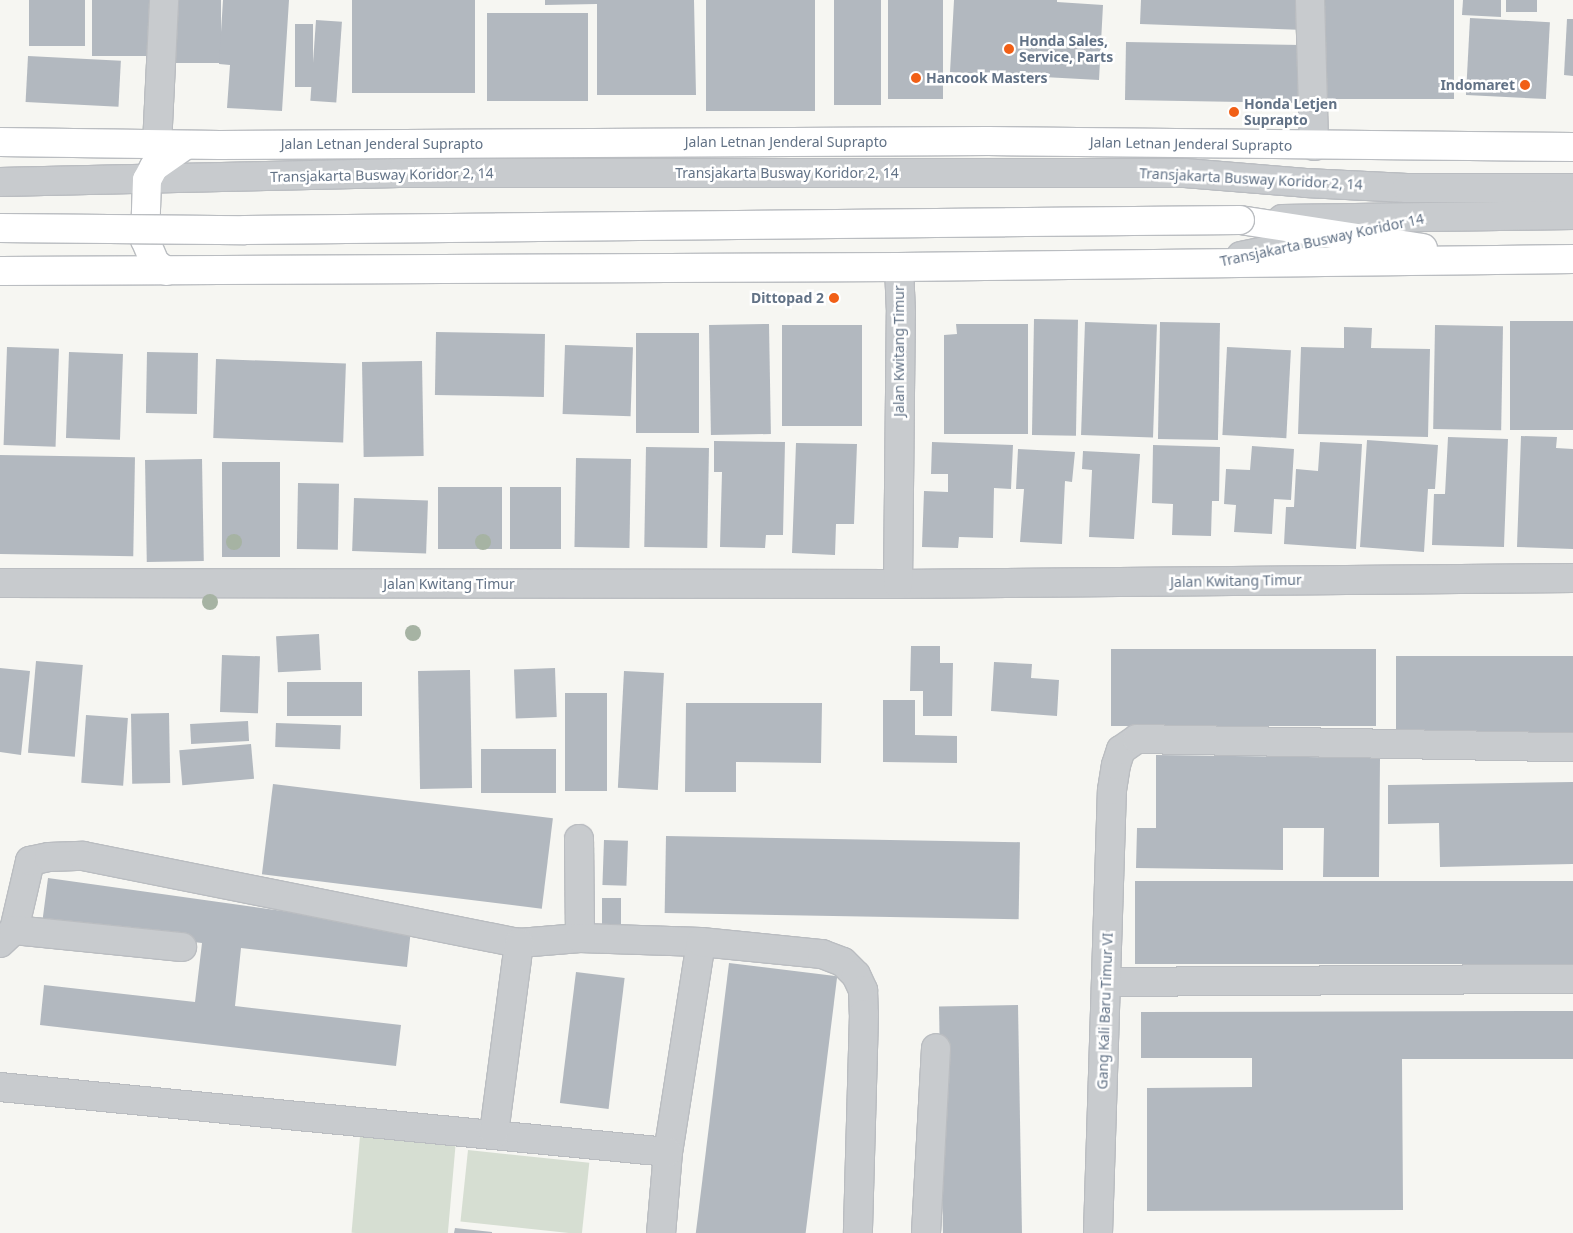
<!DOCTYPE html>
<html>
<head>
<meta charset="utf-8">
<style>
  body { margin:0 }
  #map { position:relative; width:1573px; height:1233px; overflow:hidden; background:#f6f6f2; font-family:"Noto Sans",sans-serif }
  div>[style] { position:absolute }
  .green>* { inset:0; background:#d6ded2; transform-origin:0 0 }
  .building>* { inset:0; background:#b2b8bf; transform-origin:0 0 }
  .roads { filter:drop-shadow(1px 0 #babdc1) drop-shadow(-1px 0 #babdc1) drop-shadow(0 1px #babdc1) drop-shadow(0 -1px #babdc1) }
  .minor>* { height:28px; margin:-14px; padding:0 14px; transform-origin:14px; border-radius:14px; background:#c8cbce }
  .major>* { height:28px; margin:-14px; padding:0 14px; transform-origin:14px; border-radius:14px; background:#fff }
  .bridges { filter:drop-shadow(1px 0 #babdc1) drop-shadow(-1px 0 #babdc1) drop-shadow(0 1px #babdc1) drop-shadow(0 -1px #babdc1) }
  .major-bridge>* { height:28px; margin:-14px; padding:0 14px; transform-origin:14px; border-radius:14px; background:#fff }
  .trees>* { width:16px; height:16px; margin:-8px; border-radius:50%; background:#a6b3a3 }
  .dots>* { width:14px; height:14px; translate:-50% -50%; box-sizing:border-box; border:2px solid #fff; border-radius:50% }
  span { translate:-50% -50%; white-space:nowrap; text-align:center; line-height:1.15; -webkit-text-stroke:5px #fff; paint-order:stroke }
  .poi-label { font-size:14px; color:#627286; font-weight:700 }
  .left { translate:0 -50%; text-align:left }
  .right { translate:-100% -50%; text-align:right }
  .street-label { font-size:14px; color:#627286 }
</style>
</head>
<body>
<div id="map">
  <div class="green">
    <i style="left:360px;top:1136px;width:96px;height:97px;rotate:5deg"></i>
    <i style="left:468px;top:1150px;width:122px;height:72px;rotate:6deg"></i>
  </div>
  <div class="building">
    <i style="left:29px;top:0;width:56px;height:46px"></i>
    <i style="left:92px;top:0;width:62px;height:56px"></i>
    <i style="left:169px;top:0;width:52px;height:63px"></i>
    <i style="clip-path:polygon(223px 0,289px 0,282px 111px,227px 108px,230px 65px,219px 64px)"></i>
    <i style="left:352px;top:0;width:123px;height:93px"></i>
    <i style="clip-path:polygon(545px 0,694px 0,696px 95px,597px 95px,597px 4px,545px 5px)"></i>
    <i style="left:706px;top:0;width:109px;height:111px"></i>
    <i style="left:834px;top:0;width:47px;height:105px"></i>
    <i style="left:888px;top:0;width:55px;height:99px"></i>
    <i style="clip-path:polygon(954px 0,1057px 0,1057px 2px,1103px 5px,1099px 80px,950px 72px)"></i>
    <i style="clip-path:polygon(1141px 0,1304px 0,1304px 30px,1140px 24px)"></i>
    <i style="left:1319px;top:0;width:135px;height:99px"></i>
    <i style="clip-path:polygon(1463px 0,1501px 0,1501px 17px,1462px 15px)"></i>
    <i style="left:1506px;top:0;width:31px;height:12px"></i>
    <i style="left:487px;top:13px;width:101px;height:88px"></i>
    <i style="left:1470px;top:18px;width:80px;height:77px;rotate:3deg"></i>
    <i style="clip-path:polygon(1567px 19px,1573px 19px,1573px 76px,1564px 75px)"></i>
    <i style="left:316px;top:20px;width:26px;height:81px;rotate:4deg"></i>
    <i style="left:295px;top:24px;width:18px;height:63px"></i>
    <i style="left:1126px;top:42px;width:176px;height:58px;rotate:1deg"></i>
    <i style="left:28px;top:56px;width:93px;height:46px;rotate:3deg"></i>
    <i style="left:1034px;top:319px;width:44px;height:116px;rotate:1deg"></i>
    <i style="left:1510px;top:321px;width:63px;height:109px"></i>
    <i style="left:1085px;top:322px;width:72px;height:113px;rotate:2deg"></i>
    <i style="left:1160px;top:322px;width:60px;height:117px;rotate:1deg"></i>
    <i style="left:769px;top:324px;width:110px;height:60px;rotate:89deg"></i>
    <i style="clip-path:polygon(956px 324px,1028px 324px,1028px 434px,944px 434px,944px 335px,957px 334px)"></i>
    <i style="left:782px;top:325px;width:80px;height:101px"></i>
    <i style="left:1435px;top:325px;width:68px;height:104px;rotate:1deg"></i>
    <i style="clip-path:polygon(1344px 327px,1372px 328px,1371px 348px,1430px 349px,1428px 437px,1298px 434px,1301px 347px,1344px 348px)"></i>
    <i style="left:436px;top:332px;width:109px;height:63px;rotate:1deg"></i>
    <i style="left:636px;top:333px;width:63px;height:100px"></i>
    <i style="left:565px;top:345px;width:68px;height:69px;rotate:2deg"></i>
    <i style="left:7px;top:347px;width:52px;height:98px;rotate:2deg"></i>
    <i style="left:1227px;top:347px;width:64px;height:88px;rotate:3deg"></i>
    <i style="left:69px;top:352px;width:54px;height:86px;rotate:2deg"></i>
    <i style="left:147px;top:352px;width:51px;height:61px;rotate:1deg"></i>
    <i style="left:216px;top:359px;width:130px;height:79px;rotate:2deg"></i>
    <i style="left:422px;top:361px;width:95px;height:60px;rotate:89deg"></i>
    <i style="clip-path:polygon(1521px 436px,1557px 437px,1556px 448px,1573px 449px,1573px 549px,1517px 547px)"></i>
    <i style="clip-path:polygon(1448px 437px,1508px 439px,1504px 547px,1432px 545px,1434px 494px,1445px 494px)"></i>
    <i style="clip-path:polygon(1367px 440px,1438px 445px,1435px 489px,1428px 489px,1424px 552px,1360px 547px)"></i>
    <i style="clip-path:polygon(714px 441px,785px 442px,783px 535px,766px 535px,765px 548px,720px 547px,722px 472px,714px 472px)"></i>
    <i style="clip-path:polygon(932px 442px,1013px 445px,1011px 489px,994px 488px,993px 538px,959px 537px,958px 548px,922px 547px,924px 491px,948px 492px,948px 474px,931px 474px)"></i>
    <i style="clip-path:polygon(1320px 442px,1362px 444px,1356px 549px,1284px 544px,1286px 507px,1294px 507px,1296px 469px,1318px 471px)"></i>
    <i style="clip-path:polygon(796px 443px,857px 444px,854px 524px,836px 524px,835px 555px,792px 553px)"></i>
    <i style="clip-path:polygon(1153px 445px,1220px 447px,1219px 501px,1212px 501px,1211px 536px,1172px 535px,1173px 504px,1152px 503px)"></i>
    <i style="clip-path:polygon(1252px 446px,1294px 449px,1291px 500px,1274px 499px,1272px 534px,1234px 532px,1236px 505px,1224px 504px,1226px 469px,1250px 470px)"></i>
    <i style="left:646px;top:447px;width:63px;height:100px;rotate:1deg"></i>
    <i style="clip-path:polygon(1018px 449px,1075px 452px,1072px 482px,1065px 481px,1062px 544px,1020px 542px,1024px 489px,1016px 489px)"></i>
    <i style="clip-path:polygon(1083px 451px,1140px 454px,1134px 539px,1089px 537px,1092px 470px,1082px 469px)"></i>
    <i style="left:0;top:455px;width:135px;height:99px;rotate:1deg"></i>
    <i style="left:576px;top:458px;width:55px;height:89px;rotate:1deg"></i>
    <i style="left:202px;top:459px;width:102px;height:57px;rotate:89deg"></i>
    <i style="left:222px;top:462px;width:58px;height:95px"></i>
    <i style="left:298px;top:483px;width:41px;height:66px;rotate:1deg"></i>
    <i style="left:502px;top:487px;width:62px;height:64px;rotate:90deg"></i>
    <i style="left:561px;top:487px;width:62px;height:51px;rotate:90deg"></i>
    <i style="left:354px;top:498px;width:74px;height:53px;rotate:2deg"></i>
    <i style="left:319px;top:634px;width:36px;height:43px;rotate:87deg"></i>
    <i style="clip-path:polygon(911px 646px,940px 646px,940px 663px,953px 663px,952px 716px,923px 716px,923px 691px,910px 691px)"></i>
    <i style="left:1111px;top:649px;width:265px;height:77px"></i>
    <i style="left:222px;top:655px;width:38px;height:57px;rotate:2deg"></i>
    <i style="left:1396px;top:656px;width:177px;height:76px"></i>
    <i style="left:36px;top:661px;width:47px;height:92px;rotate:5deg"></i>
    <i style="clip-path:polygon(994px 662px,1032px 664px,1031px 678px,1059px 680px,1057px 716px,991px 711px)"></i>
    <i style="clip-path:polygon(0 668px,30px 671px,21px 755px,0 752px)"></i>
    <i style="left:555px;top:668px;width:49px;height:41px;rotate:88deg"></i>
    <i style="left:470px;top:670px;width:118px;height:52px;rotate:89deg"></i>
    <i style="left:624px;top:671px;width:40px;height:117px;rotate:3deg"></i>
    <i style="left:362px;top:682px;width:34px;height:75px;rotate:90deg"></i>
    <i style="left:565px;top:693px;width:42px;height:98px"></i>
    <i style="clip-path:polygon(883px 700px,915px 700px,915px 735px,957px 736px,957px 763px,883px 762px)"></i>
    <i style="clip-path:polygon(686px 703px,822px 703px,821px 763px,736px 762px,736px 792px,685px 792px)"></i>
    <i style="left:169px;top:713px;width:70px;height:38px;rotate:89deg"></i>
    <i style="left:86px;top:715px;width:42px;height:68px;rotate:4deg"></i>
    <i style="left:248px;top:721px;width:20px;height:58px;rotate:87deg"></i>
    <i style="left:276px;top:723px;width:65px;height:24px;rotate:2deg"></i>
    <i style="left:251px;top:744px;width:35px;height:72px;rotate:85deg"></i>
    <i style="left:481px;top:749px;width:75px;height:44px"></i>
    <i style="clip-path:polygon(1156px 755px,1380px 758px,1379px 877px,1323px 877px,1324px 828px,1283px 828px,1283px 870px,1136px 868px,1137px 828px,1156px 828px)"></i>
    <i style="clip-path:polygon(1573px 782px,1573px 864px,1440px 867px,1439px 823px,1388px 824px,1388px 785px)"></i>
    <i style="left:273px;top:784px;width:282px;height:91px;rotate:7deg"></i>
    <i style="left:666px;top:836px;width:354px;height:77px;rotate:1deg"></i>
    <i style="left:604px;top:840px;width:24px;height:45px;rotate:2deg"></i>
    <i style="clip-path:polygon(48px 878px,411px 929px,407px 967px,241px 948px,235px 1006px,401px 1025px,396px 1066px,40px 1025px,44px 985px,195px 1002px,202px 943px,42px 924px)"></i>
    <i style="left:1573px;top:881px;width:83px;height:438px;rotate:90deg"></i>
    <i style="left:602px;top:898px;width:19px;height:28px"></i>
    <i style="left:729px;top:963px;width:109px;height:272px;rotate:7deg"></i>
    <i style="left:576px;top:972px;width:49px;height:132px;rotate:7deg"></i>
    <i style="left:1018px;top:1005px;width:228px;height:79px;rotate:89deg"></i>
    <i style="clip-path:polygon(1573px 1011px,1573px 1059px,1402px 1059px,1403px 1210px,1147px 1211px,1147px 1088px,1252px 1087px,1252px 1058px,1141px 1058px,1141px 1012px)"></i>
    <i style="clip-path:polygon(455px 1228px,492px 1232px,492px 1233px,454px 1233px)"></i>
  </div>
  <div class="roads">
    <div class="minor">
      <i style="left:1310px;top:0;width:146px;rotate:88.4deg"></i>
      <i style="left:157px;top:145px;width:145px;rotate:-87.2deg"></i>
      <i style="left:0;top:182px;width:399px;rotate:-1.3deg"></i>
      <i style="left:399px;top:173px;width:786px"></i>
      <i style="left:1185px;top:173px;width:121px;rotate:4.7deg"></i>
      <i style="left:1306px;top:183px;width:101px;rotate:2.8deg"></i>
      <i style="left:1407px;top:188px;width:166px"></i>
      <i style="left:1282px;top:219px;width:291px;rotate:-0.8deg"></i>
      <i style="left:1241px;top:256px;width:99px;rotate:-11.7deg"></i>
      <i style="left:0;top:583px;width:898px;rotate:0.06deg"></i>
      <i style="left:898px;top:584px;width:675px;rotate:-0.51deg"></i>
      <i style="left:898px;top:584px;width:271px;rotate:-89.4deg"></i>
      <i style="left:901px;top:313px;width:46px;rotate:-92.5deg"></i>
      <i style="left:579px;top:839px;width:99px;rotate:89.4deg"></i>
      <i style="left:14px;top:930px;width:71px;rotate:-76.9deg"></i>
      <i style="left:30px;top:861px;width:19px;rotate:-12deg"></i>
      <i style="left:49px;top:857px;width:34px;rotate:-2deg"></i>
      <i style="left:83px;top:856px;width:445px;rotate:11.3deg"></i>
      <i style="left:519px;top:943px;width:61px;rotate:-4.7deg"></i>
      <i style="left:580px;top:938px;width:121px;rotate:1.9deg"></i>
      <i style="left:701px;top:942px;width:213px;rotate:98.9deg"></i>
      <i style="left:668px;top:1152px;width:81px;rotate:94.9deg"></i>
      <i style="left:701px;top:942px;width:122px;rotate:5.7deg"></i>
      <i style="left:822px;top:954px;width:22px;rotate:21deg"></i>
      <i style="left:843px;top:962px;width:18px;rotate:45deg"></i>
      <i style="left:856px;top:975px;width:17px;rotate:65deg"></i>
      <i style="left:863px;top:990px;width:24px;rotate:88deg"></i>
      <i style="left:864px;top:1014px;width:219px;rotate:91.6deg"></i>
      <i style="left:0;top:943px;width:19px;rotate:-43deg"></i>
      <i style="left:14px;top:930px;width:169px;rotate:5.8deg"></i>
      <i style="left:1106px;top:982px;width:467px;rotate:-0.4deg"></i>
      <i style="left:0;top:1087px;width:671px;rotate:5.56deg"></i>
      <i style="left:494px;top:1133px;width:192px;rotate:-82.5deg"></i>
      <i style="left:926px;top:1233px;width:185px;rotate:-86.9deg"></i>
      <i style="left:1098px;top:1233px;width:443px;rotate:-88.2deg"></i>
      <i style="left:1112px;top:790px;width:25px;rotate:-81deg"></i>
      <i style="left:1116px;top:765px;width:16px;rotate:-72deg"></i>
      <i style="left:1121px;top:750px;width:19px;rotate:-35deg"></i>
      <i style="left:1137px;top:739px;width:436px;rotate:1.1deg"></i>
    </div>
    <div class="major">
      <i style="left:0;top:142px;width:220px;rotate:0.8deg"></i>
      <i style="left:220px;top:145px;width:768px;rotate:-0.3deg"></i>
      <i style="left:988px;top:141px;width:585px;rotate:0.59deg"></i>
      <i style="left:1240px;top:220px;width:185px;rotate:8.7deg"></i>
      <i style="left:0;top:271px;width:899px;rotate:-0.25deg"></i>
      <i style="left:899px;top:267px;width:674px;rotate:-0.68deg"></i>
      <i style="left:166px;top:271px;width:14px;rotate:-144deg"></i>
      <i style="left:155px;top:263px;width:25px;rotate:-113deg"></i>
      <i style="left:145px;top:240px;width:60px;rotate:-88.1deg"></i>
      <i style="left:147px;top:180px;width:15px;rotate:-62deg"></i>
      <i style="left:154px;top:167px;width:38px;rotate:-35deg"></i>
    </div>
  </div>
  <div class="bridges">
    <div class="major-bridge">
      <i style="left:0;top:228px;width:245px;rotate:0.5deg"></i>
      <i style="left:245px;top:230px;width:995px;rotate:-0.58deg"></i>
    </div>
  </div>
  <div class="trees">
    <i style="left:234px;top:542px"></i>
    <i style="left:483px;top:542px"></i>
    <i style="left:210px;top:602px"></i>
    <i style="left:413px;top:633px"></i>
  </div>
  <div class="dots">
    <i style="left:1009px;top:49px;background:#f15f16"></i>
    <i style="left:916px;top:78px;background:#f15f16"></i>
    <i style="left:1525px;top:85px;background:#f15f16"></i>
    <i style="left:1234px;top:112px;background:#f15f16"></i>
    <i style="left:834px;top:298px;background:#f15f16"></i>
  </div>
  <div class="poi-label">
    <span class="left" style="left:1019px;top:49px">Honda Sales,<br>Service, Parts</span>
    <span class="left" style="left:926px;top:78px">Hancook Masters</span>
    <span class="right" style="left:1515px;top:85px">Indomaret</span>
    <span class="left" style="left:1244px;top:112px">Honda Letjen<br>Suprapto</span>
    <span class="right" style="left:824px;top:298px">Dittopad 2</span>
  </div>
  <div class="street-label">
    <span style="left:786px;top:142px">Jalan Letnan Jenderal Suprapto</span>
    <span style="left:382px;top:144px">Jalan Letnan Jenderal Suprapto</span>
    <span style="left:1191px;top:144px;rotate:1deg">Jalan Letnan Jenderal Suprapto</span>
    <span style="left:787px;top:173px">Transjakarta Busway Koridor 2, 14</span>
    <span style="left:382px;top:175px;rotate:-1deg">Transjakarta Busway Koridor 2, 14</span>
    <span style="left:1251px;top:179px;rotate:3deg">Transjakarta Busway Koridor 2, 14</span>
    <span style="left:1322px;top:240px;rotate:-12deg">Transjakarta Busway Koridor 14</span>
    <span style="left:899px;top:351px;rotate:-90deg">Jalan Kwitang Timur</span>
    <span style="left:1236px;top:581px;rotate:-1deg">Jalan Kwitang Timur</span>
    <span style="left:449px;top:584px">Jalan Kwitang Timur</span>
    <span style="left:1105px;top:1011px;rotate:-88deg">Gang Kali Baru Timur VI</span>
  </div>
</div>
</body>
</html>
